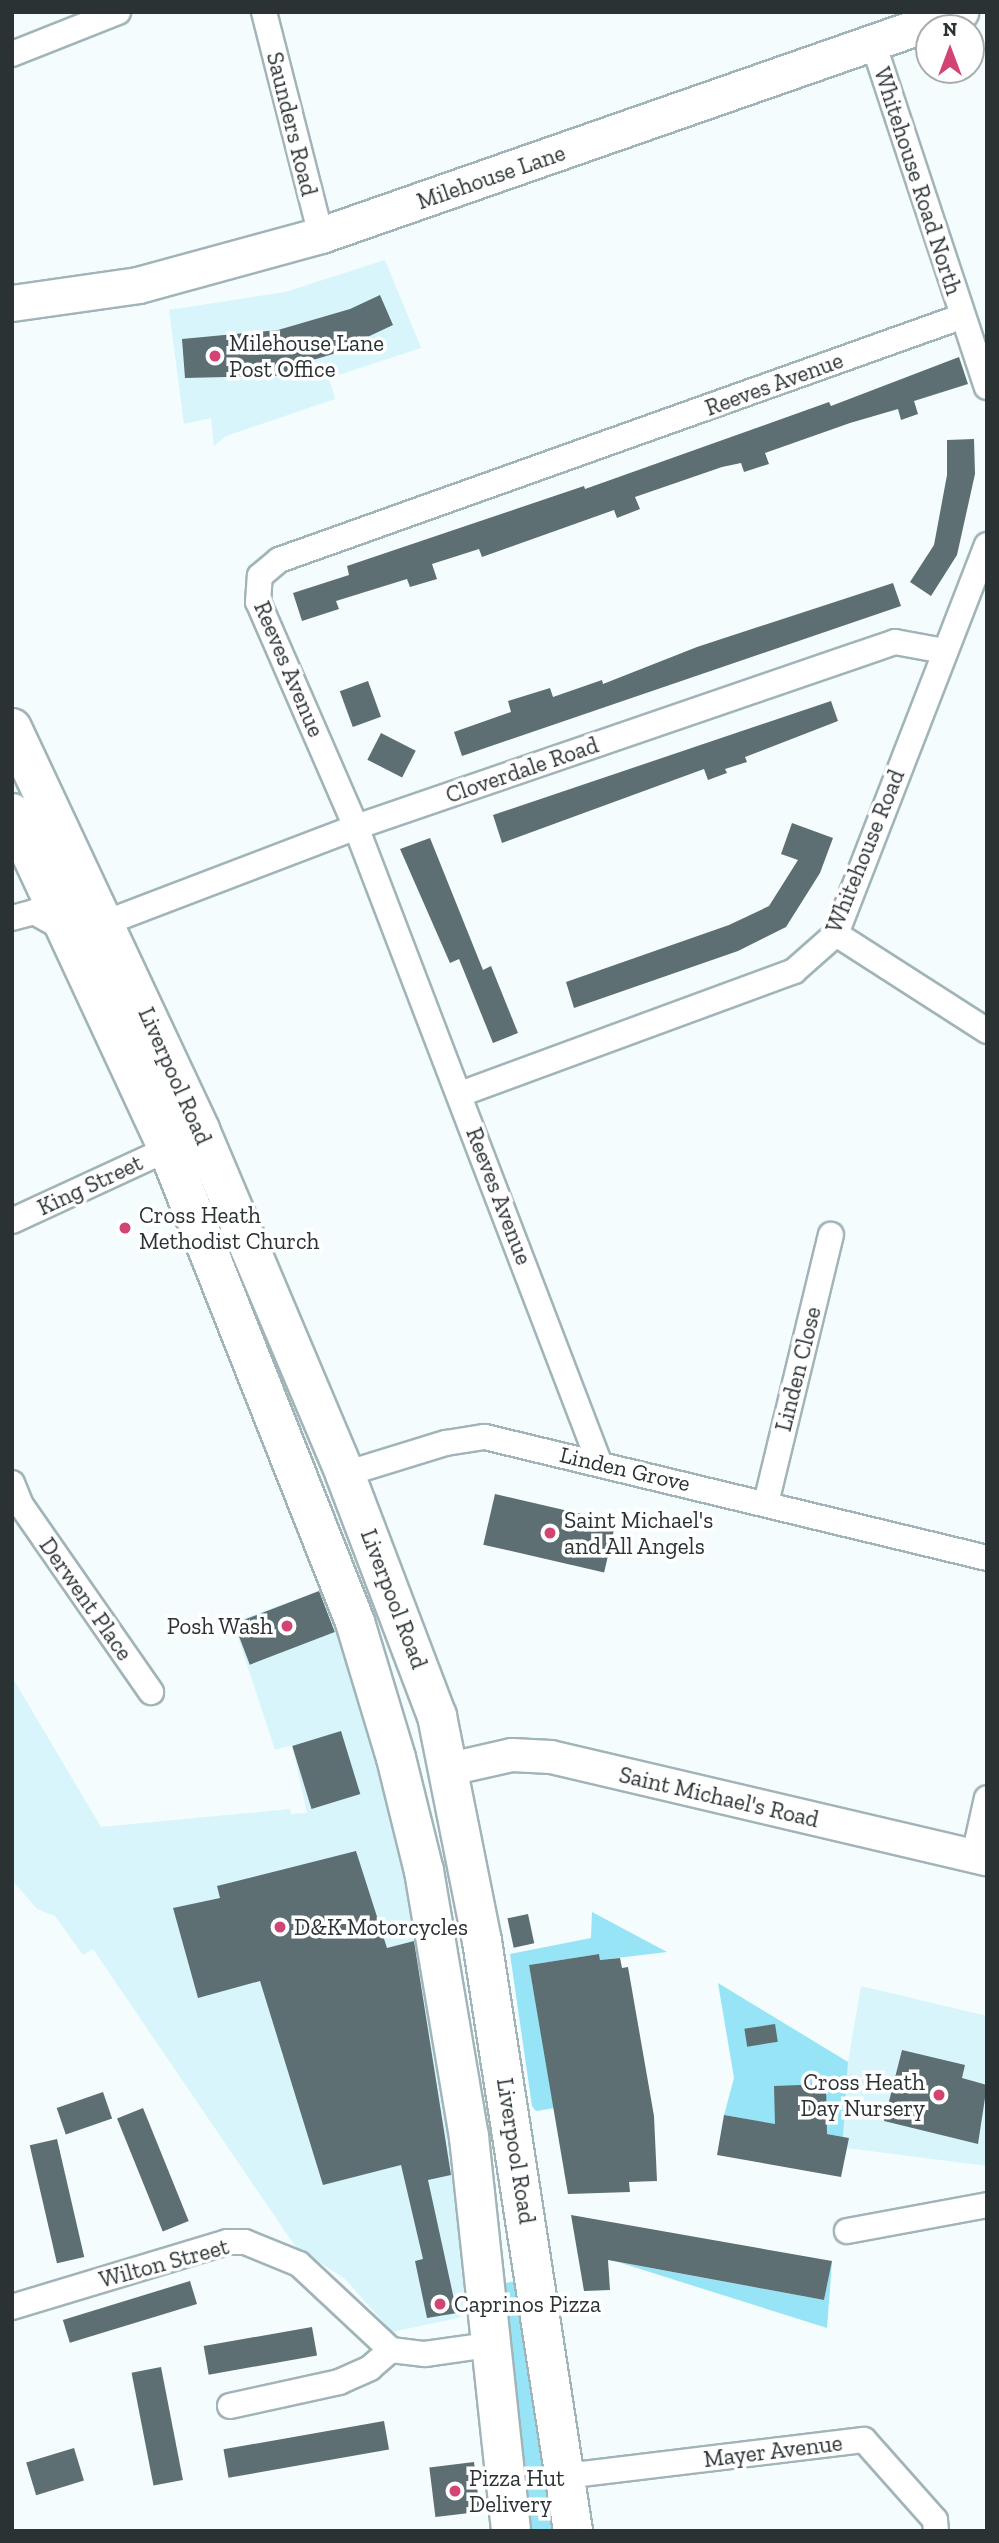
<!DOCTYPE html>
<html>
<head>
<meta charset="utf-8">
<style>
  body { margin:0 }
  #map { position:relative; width:999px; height:2543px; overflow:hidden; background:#f4fcfd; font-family:"Zilla Slab",serif }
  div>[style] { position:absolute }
  .built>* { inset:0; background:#d8f5fc }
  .green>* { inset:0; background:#97e4f6 }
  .building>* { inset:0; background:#5d6f73; transform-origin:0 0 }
  .roads { filter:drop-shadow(2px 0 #a1b4b8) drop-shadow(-2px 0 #a1b4b8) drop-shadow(0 2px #a1b4b8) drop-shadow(0 -2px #a1b4b8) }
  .minor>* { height:24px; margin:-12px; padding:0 12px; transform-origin:12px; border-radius:12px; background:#fff }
  .tertiary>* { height:32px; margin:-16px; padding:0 16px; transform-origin:16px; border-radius:16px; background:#fff }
  .secondary>* { height:35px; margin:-17.5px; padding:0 17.5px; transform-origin:17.5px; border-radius:17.5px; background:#fff }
  .trunk>* { height:38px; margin:-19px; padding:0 19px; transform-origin:19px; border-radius:19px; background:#fff }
  .dots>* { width:19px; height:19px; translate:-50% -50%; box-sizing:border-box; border:4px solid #fff; border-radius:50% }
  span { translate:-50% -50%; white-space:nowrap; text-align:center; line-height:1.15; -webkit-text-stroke:7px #fff; paint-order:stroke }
  .street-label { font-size:23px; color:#2b3234 }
  .poi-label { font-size:23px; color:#2b3234 }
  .left { translate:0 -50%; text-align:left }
  .right { translate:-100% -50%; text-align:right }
  .frame { position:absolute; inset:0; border:14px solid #2b3234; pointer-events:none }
  .north { position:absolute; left:915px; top:14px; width:70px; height:70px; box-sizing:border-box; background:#fff; border:2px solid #aaadae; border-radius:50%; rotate:0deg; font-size:19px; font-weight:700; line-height:28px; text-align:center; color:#2b3234 }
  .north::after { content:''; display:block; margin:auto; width:24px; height:32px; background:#d24472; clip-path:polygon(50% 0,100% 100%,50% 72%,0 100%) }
</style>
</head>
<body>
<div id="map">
  <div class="built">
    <i style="clip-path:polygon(385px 260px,421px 348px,329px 378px,335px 399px,226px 436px,214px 446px,211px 418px,184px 424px,169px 310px,285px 292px)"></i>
    <i style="clip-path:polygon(326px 1589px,390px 1817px,419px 1944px,474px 2302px,468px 2313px,458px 2318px,392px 2332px,345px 2279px,295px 2246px,93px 1949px,83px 1955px,55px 1916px,37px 1909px,12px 1880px,12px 1677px,101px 1827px,290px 1809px,291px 1814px,307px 1813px,292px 1745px,275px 1750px,233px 1622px)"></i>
    <i style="clip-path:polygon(861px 1986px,987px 2016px,987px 2166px,847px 2148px,849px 2138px,843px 2137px,848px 2062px)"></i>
  </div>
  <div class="green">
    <i style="clip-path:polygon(592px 1912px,667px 1952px,600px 1960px,599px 1954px,529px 1965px,555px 2108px,536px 2111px,532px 2106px,510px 1954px,591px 1938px)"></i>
    <i style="clip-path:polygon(718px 1983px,848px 2062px,843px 2137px,724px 2115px,734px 2078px)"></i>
    <i style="clip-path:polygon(832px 2261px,827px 2328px,618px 2262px,824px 2300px)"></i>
    <i style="clip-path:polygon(520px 2281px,555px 2531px,526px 2531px,505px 2283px)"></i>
  </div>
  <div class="building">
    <i style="clip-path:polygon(380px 295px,393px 325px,359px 341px,360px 346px,306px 362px,308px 375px,185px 378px,182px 339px,278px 330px,350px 309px)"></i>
    <i style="clip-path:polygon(959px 357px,968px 384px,914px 401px,918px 414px,901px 420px,898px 409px,850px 423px,765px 453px,769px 464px,744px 472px,741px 463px,722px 467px,635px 497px,640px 509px,617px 518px,614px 510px,482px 557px,479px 549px,432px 564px,437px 579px,410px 587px,407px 579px,336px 601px,339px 609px,302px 621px,293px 593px,349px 575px,347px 566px,584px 486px,585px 489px,829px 402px,831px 406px)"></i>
    <i style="clip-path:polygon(974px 439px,975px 474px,957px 555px,931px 596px,910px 582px,934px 545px,947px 475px,947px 440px)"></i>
    <i style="clip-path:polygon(893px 583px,901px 606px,462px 756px,454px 732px,511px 712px,508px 701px,550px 688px,553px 697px,602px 680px,603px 684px,697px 647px)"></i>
    <i style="left:368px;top:681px;width:38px;height:30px;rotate:70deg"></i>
    <i style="clip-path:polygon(831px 701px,838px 721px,745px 757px,747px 762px,725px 769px,727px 773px,708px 780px,704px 769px,502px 843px,493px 815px)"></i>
    <i style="left:381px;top:733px;width:39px;height:30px;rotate:27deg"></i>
    <i style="clip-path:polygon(792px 823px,833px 838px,820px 873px,786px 927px,738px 951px,574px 1008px,566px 982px,729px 925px,769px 906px,798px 860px,781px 854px)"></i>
    <i style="clip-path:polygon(430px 838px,483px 970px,491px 966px,518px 1033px,493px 1043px,459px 959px,450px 963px,400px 849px)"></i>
    <i style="left:495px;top:1494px;width:124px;height:52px;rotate:13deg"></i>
    <i style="left:319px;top:1591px;width:44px;height:91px;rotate:69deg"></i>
    <i style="left:341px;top:1731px;width:66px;height:51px;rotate:73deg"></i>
    <i style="clip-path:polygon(356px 1851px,387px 1948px,414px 1941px,451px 2175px,428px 2180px,457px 2313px,427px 2318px,415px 2261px,423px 2259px,401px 2165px,323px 2185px,260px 1981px,198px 1998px,173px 1908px,220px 1898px,217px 1886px)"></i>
    <i style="left:528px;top:1914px;width:30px;height:21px;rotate:78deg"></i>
    <i style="clip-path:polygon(599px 1954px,600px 1960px,620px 1958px,622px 1968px,628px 1967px,654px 2116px,657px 2181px,629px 2182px,630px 2192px,568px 2194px,529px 1965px)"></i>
    <i style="left:775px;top:2024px;width:18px;height:31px;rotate:81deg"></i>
    <i style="clip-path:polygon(902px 2050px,965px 2065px,962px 2078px,987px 2085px,978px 2144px,884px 2121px)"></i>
    <i style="clip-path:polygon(826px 2084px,827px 2134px,849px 2138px,841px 2177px,717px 2155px,724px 2115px,775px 2124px,774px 2086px)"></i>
    <i style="left:103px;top:2092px;width:28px;height:49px;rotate:71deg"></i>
    <i style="left:143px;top:2108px;width:122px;height:28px;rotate:68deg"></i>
    <i style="left:57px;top:2139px;width:121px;height:28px;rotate:77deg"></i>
    <i style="clip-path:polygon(571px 2215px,832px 2261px,824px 2300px,608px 2260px,610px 2290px,584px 2291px)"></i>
    <i style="left:190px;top:2281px;width:24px;height:133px;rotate:73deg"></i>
    <i style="left:312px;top:2327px;width:29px;height:110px;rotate:80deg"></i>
    <i style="left:161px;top:2367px;width:115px;height:30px;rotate:79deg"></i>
    <i style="left:384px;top:2421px;width:29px;height:163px;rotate:80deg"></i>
    <i style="left:74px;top:2448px;width:34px;height:50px;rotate:73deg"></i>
    <i style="left:474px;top:2462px;width:50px;height:45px;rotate:83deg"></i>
  </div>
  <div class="roads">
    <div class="minor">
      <i style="left:264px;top:12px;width:230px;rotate:75.7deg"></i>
      <i style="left:874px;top:46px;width:359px;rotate:71.7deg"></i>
      <i style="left:12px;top:54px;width:114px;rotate:-21.6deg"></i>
      <i style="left:12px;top:918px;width:23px;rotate:-15deg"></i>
      <i style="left:34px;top:912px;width:35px;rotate:29deg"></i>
      <i style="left:105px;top:923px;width:269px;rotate:-20.9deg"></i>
      <i style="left:356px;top:827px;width:570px;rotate:-18.94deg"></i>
      <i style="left:895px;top:642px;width:50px;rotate:10.4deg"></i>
      <i style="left:836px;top:934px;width:179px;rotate:32.7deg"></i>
      <i style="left:460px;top:1094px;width:356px;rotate:-20.2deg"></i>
      <i style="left:794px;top:971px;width:56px;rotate:-41.4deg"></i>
      <i style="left:836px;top:934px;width:417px;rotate:-68.8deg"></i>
      <i style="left:12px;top:1221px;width:172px;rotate:-24.8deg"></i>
      <i style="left:599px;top:1462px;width:680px;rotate:-110.94deg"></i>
      <i style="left:356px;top:827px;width:245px;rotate:-113.5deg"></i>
      <i style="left:258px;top:602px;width:26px;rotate:-86deg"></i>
      <i style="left:260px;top:576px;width:25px;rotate:-40deg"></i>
      <i style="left:279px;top:560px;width:726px;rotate:-19.63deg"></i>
      <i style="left:345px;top:1474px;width:106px;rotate:-17.1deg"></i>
      <i style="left:446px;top:1443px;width:39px;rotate:-9deg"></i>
      <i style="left:485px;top:1437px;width:516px;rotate:13.55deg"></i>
      <i style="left:12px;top:1483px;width:24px;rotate:68deg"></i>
      <i style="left:21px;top:1505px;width:228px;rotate:55.2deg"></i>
      <i style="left:766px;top:1503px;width:276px;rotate:-76.4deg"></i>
      <i style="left:974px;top:1856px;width:59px;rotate:-77.4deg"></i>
      <i style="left:847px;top:2231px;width:142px;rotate:-10.5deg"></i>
      <i style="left:12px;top:2307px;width:225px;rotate:-16.8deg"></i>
      <i style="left:227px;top:2242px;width:18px"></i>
      <i style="left:245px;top:2242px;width:58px;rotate:22.2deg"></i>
      <i style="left:299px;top:2264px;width:126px;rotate:43.1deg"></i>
      <i style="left:391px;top:2350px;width:34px;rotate:7deg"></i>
      <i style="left:425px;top:2354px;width:65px;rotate:-8deg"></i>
      <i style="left:230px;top:2406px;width:112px;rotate:-12.4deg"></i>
      <i style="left:339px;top:2382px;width:34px;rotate:-24deg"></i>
      <i style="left:370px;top:2368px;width:28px;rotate:-41deg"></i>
      <i style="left:566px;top:2476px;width:300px;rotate:-6.9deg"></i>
      <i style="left:864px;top:2440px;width:107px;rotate:48.4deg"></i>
      <i style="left:935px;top:2520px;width:11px;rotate:85deg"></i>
    </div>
    <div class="tertiary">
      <i style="left:450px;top:1769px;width:64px;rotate:-12.7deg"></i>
      <i style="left:512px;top:1755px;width:39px;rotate:3deg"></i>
      <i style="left:551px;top:1757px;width:448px;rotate:13.2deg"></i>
    </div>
    <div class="secondary">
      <i style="left:12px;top:303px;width:127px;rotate:-8.1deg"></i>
      <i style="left:138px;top:285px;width:190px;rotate:-15.3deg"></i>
      <i style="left:321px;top:235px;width:677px;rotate:-19.24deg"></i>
    </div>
    <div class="trunk">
      <i style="left:12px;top:728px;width:444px;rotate:64.9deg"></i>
      <i style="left:200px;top:1130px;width:373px;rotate:67.1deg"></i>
      <i style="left:345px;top:1474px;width:259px;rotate:69.2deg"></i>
      <i style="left:437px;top:1716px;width:229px;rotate:78.7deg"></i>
      <i style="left:482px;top:1941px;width:597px;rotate:81.23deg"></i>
      <i style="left:12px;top:813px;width:370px;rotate:65.1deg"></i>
      <i style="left:168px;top:1149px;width:509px;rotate:68.43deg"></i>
      <i style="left:355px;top:1622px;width:142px;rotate:73.2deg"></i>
      <i style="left:396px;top:1758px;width:116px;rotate:76.1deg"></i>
      <i style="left:424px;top:1871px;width:270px;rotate:80.4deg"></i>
      <i style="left:469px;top:2137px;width:396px;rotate:83.9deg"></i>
    </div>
  </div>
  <div class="dots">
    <i style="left:215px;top:356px;background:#d24472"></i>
    <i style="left:125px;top:1228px;background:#d24472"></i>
    <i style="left:550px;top:1533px;background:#d24472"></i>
    <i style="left:287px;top:1626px;background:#d24472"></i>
    <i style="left:280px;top:1927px;background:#d24472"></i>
    <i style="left:939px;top:2095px;background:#d24472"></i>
    <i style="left:440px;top:2304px;background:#d24472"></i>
    <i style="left:455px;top:2491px;background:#d24472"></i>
  </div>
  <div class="street-label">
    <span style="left:292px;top:124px;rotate:76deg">Saunders Road</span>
    <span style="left:491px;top:177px;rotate:-19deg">Milehouse Lane</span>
    <span style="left:918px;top:181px;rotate:72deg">Whitehouse Road North</span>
    <span style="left:774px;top:384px;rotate:-20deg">Reeves Avenue</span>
    <span style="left:289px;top:669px;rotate:67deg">Reeves Avenue</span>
    <span style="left:522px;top:770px;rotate:-19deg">Cloverdale Road</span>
    <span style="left:865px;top:851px;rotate:-68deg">Whitehouse Road</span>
    <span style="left:175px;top:1076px;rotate:66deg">Liverpool Road</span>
    <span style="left:90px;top:1185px;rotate:-25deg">King Street</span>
    <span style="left:499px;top:1196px;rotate:69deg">Reeves Avenue</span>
    <span style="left:798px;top:1369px;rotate:-76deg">Linden Close</span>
    <span style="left:625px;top:1469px;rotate:13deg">Linden Grove</span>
    <span style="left:86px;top:1599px;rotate:55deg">Derwent Place</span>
    <span style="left:394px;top:1599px;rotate:69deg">Liverpool Road</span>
    <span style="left:719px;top:1797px;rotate:13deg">Saint Michael's Road</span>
    <span style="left:516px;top:2151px;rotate:81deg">Liverpool Road</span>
    <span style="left:164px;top:2263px;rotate:-15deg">Wilton Street</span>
    <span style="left:773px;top:2451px;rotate:-7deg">Mayer Avenue</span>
  </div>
  <div class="poi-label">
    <span class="left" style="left:229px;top:356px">Milehouse Lane<br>Post Office</span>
    <span class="left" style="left:139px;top:1228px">Cross Heath<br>Methodist Church</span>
    <span class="left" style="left:564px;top:1533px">Saint Michael's<br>and All Angels</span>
    <span class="right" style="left:273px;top:1626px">Posh Wash</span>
    <span class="left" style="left:294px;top:1927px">D&amp;K Motorcycles</span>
    <span class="right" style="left:925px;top:2095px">Cross Heath<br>Day Nursery</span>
    <span class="left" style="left:454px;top:2304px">Caprinos Pizza</span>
    <span class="left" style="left:469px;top:2491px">Pizza Hut<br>Delivery</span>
  </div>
  <div class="frame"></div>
  <div class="north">N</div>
</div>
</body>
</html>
